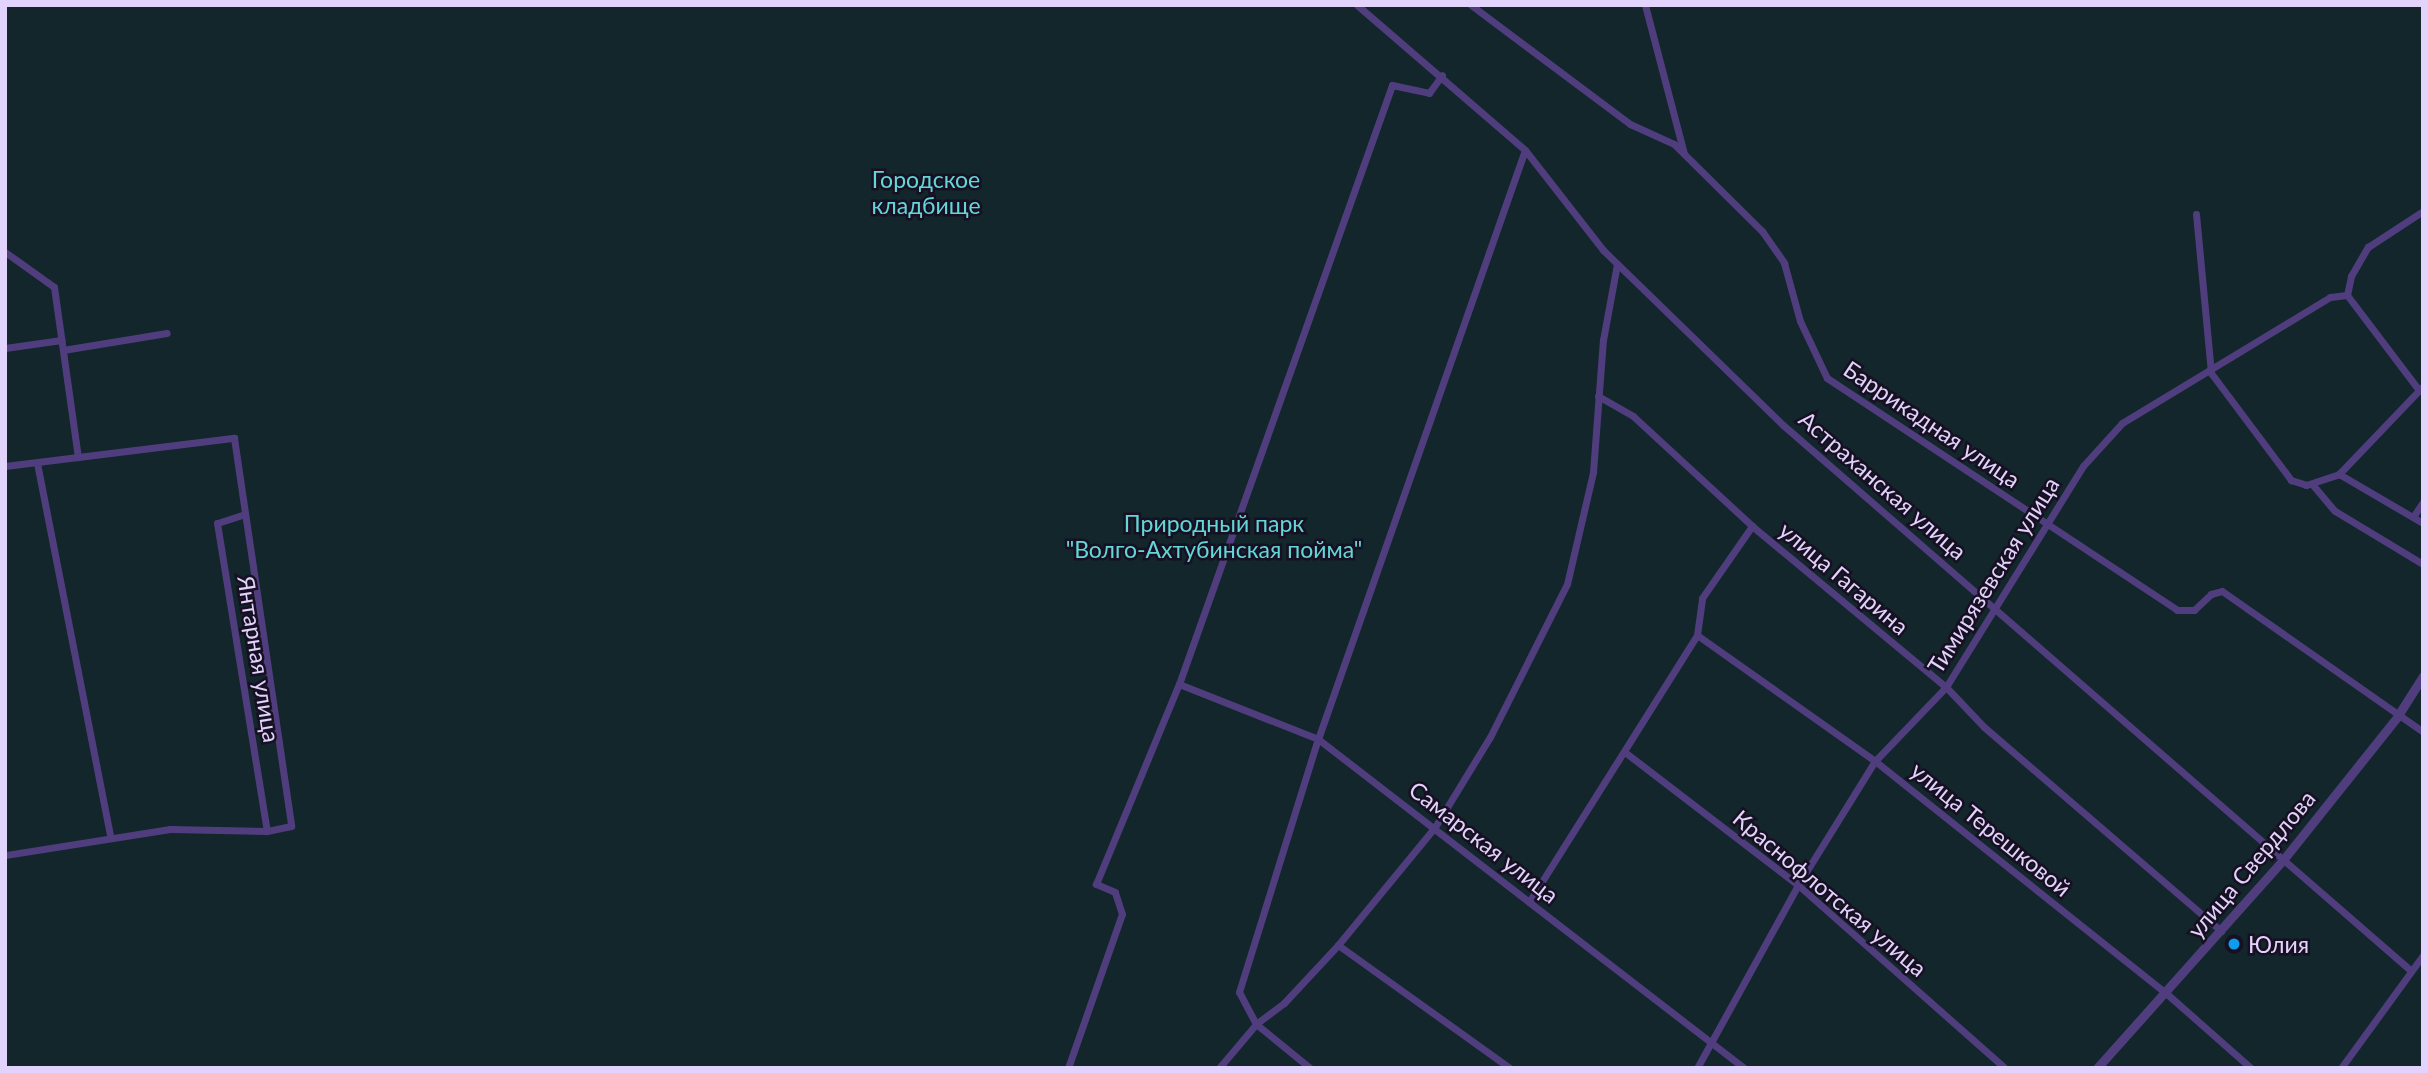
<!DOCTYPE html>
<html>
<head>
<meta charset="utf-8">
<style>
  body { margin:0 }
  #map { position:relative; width:2428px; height:1073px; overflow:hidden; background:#170f22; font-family:Lato,sans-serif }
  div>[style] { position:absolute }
  .green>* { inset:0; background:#12262b; transform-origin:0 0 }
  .minor>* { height:7px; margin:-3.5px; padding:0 3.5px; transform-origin:3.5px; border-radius:3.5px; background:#503d7e }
  .tertiary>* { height:9px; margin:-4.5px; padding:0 4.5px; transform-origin:4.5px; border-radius:4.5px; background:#503d7e }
  .dots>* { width:19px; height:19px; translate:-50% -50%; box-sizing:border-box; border:4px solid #170f22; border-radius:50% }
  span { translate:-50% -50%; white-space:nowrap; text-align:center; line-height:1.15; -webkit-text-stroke:5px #170f22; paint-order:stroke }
  .park-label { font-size:23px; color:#63d7d8 }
  .street-label { font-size:23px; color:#e2d3fc }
  .poi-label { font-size:23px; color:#e2d3fc }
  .left { translate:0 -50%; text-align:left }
  .frame { position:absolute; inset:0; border:7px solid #e2d3fc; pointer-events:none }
</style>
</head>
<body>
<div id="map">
  <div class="green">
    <i style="left:5px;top:5px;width:2418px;height:1063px"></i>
  </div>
  <div class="minor">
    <i style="left:1357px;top:5px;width:222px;rotate:40.8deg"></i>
    <i style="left:1525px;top:150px;width:127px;rotate:52deg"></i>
    <i style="left:1603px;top:250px;width:251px;rotate:44.2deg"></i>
    <i style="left:1783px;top:425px;width:829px;rotate:40.99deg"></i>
    <i style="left:1471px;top:5px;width:199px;rotate:36.8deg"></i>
    <i style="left:1630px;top:124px;width:48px;rotate:24.4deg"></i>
    <i style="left:1674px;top:144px;width:124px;rotate:44.7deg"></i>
    <i style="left:1762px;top:231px;width:39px;rotate:55deg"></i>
    <i style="left:1784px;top:263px;width:60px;rotate:74.6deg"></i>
    <i style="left:1800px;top:321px;width:63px;rotate:64.7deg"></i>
    <i style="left:1827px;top:378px;width:420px;rotate:33.5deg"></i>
    <i style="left:2177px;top:610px;width:17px"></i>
    <i style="left:2194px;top:610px;width:23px;rotate:-43deg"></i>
    <i style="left:2211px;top:594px;width:11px;rotate:-15deg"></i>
    <i style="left:2222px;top:591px;width:246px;rotate:35deg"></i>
    <i style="left:1645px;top:5px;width:154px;rotate:75.3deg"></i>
    <i style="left:2196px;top:214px;width:160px;rotate:84.6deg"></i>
    <i style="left:2211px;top:373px;width:134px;rotate:53.2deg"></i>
    <i style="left:2291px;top:480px;width:16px;rotate:18deg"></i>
    <i style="left:2306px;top:485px;width:35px;rotate:-18deg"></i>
    <i style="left:2339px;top:474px;width:122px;rotate:-46.3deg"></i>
    <i style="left:5px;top:252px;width:60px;rotate:35.5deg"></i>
    <i style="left:54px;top:287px;width:172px;rotate:82deg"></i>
    <i style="left:2347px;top:295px;width:118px;rotate:52.9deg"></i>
    <i style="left:5px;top:348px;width:57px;rotate:-8.1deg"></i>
    <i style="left:63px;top:350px;width:105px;rotate:-9.3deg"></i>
    <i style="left:1598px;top:396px;width:40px;rotate:29.7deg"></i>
    <i style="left:1633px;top:416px;width:162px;rotate:42.7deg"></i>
    <i style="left:1752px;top:526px;width:252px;rotate:39.7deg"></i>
    <i style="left:1946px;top:687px;width:55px;rotate:46.5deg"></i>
    <i style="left:1984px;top:727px;width:313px;rotate:40.7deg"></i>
    <i style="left:37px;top:463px;width:380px;rotate:78.9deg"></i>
    <i style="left:5px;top:466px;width:231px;rotate:-7deg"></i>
    <i style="left:234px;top:438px;width:392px;rotate:81.6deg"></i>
    <i style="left:291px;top:826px;width:25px;rotate:168deg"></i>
    <i style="left:267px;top:831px;width:97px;rotate:-178.8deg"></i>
    <i style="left:170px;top:829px;width:167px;rotate:171deg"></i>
    <i style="left:2339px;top:474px;width:97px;rotate:30.3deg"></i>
    <i style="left:2312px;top:484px;width:35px;rotate:50deg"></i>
    <i style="left:2335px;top:511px;width:103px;rotate:31.1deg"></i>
    <i style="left:245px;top:514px;width:29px;rotate:162deg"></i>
    <i style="left:217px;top:523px;width:312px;rotate:80.8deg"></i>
    <i style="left:2413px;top:517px;width:18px;rotate:-56deg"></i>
    <i style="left:1697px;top:635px;width:218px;rotate:35.3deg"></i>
    <i style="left:1875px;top:761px;width:374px;rotate:38.6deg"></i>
    <i style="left:2167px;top:994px;width:112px;rotate:41.4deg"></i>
    <i style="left:1179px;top:684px;width:149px;rotate:21.6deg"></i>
    <i style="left:1318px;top:739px;width:538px;rotate:37.68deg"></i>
    <i style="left:1626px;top:753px;width:217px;rotate:37.5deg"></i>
    <i style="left:1798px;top:885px;width:276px;rotate:41.5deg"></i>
    <i style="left:1529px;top:902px;width:315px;rotate:-57.8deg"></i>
    <i style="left:1697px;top:635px;width:37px;rotate:-82deg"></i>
    <i style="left:1702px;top:598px;width:88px;rotate:-55.2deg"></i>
    <i style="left:1338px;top:945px;width:211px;rotate:35.6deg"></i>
    <i style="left:1068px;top:1068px;width:163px;rotate:-70.7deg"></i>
    <i style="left:1122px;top:914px;width:23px;rotate:-108deg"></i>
    <i style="left:1115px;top:892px;width:21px;rotate:-157deg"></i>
    <i style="left:1096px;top:884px;width:217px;rotate:-67.5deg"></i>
    <i style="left:1179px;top:684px;width:636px;rotate:-70.42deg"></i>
    <i style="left:1392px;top:85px;width:38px;rotate:12deg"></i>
    <i style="left:1429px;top:93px;width:22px;rotate:-54deg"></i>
    <i style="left:1219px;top:1068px;width:57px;rotate:-49.9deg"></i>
    <i style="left:1256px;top:1024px;width:35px;rotate:-37deg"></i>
    <i style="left:1284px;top:1003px;width:79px;rotate:-47deg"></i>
    <i style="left:1338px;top:945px;width:153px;rotate:-50.6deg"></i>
    <i style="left:1435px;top:827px;width:105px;rotate:-58.6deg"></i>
    <i style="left:1490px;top:737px;width:171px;rotate:-63.3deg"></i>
    <i style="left:1567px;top:584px;width:115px;rotate:-76.9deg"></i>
    <i style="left:1593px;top:472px;width:132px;rotate:-85.7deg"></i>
    <i style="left:1603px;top:340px;width:77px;rotate:-79.6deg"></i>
    <i style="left:1310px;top:1068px;width:70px;rotate:-140.8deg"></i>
    <i style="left:1256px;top:1024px;width:36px;rotate:-118deg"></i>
    <i style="left:1239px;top:992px;width:265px;rotate:-72.7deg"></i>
    <i style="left:1318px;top:739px;width:624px;rotate:-70.64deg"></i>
    <i style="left:1697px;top:1068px;width:209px;rotate:-61.1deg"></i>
    <i style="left:1798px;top:885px;width:146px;rotate:-58.2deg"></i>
    <i style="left:1875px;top:761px;width:103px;rotate:-46.2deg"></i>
    <i style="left:1946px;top:687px;width:260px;rotate:-58.2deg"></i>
    <i style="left:2083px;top:466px;width:58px;rotate:-47.8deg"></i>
    <i style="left:2122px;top:423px;width:243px;rotate:-31.2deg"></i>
    <i style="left:2330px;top:297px;width:17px;rotate:-7deg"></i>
    <i style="left:2347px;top:295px;width:19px;rotate:-78deg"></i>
    <i style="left:2351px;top:276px;width:34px;rotate:-60deg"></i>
    <i style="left:2368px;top:247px;width:66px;rotate:-33.2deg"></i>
    <i style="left:2341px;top:1068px;width:140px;rotate:-54deg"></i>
  </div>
  <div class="tertiary">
    <i style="left:2097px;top:1068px;width:279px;rotate:-48.2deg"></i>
    <i style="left:2283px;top:860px;width:183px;rotate:-51.4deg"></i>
    <i style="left:2397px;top:717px;width:49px;rotate:-57.6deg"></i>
  </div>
  <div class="dots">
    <i style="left:2234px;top:944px;background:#0e9dec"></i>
  </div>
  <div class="park-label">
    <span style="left:926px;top:192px">Городское<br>кладбище</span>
    <span style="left:1214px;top:536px">Природный парк<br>"Волго-Ахтубинская пойма"</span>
  </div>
  <div class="street-label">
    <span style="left:1932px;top:424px;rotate:34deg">Баррикадная улица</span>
    <span style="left:1883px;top:485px;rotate:41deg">Астраханская улица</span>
    <span style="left:1993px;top:575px;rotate:-58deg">Тимирязевская улица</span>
    <span style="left:1844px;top:578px;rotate:40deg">улица Гагарина</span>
    <span style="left:259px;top:659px;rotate:81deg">Янтарная улица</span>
    <span style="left:1991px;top:829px;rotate:39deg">улица Терешковой</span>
    <span style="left:1484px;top:842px;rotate:38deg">Самарская улица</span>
    <span style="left:2251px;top:864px;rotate:-50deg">улица Свердлова</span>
    <span style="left:1830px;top:893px;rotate:40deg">Краснофлотская улица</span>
  </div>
  <div class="poi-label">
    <span class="left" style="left:2248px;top:944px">Юлия</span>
  </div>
  <div class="frame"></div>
</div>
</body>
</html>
